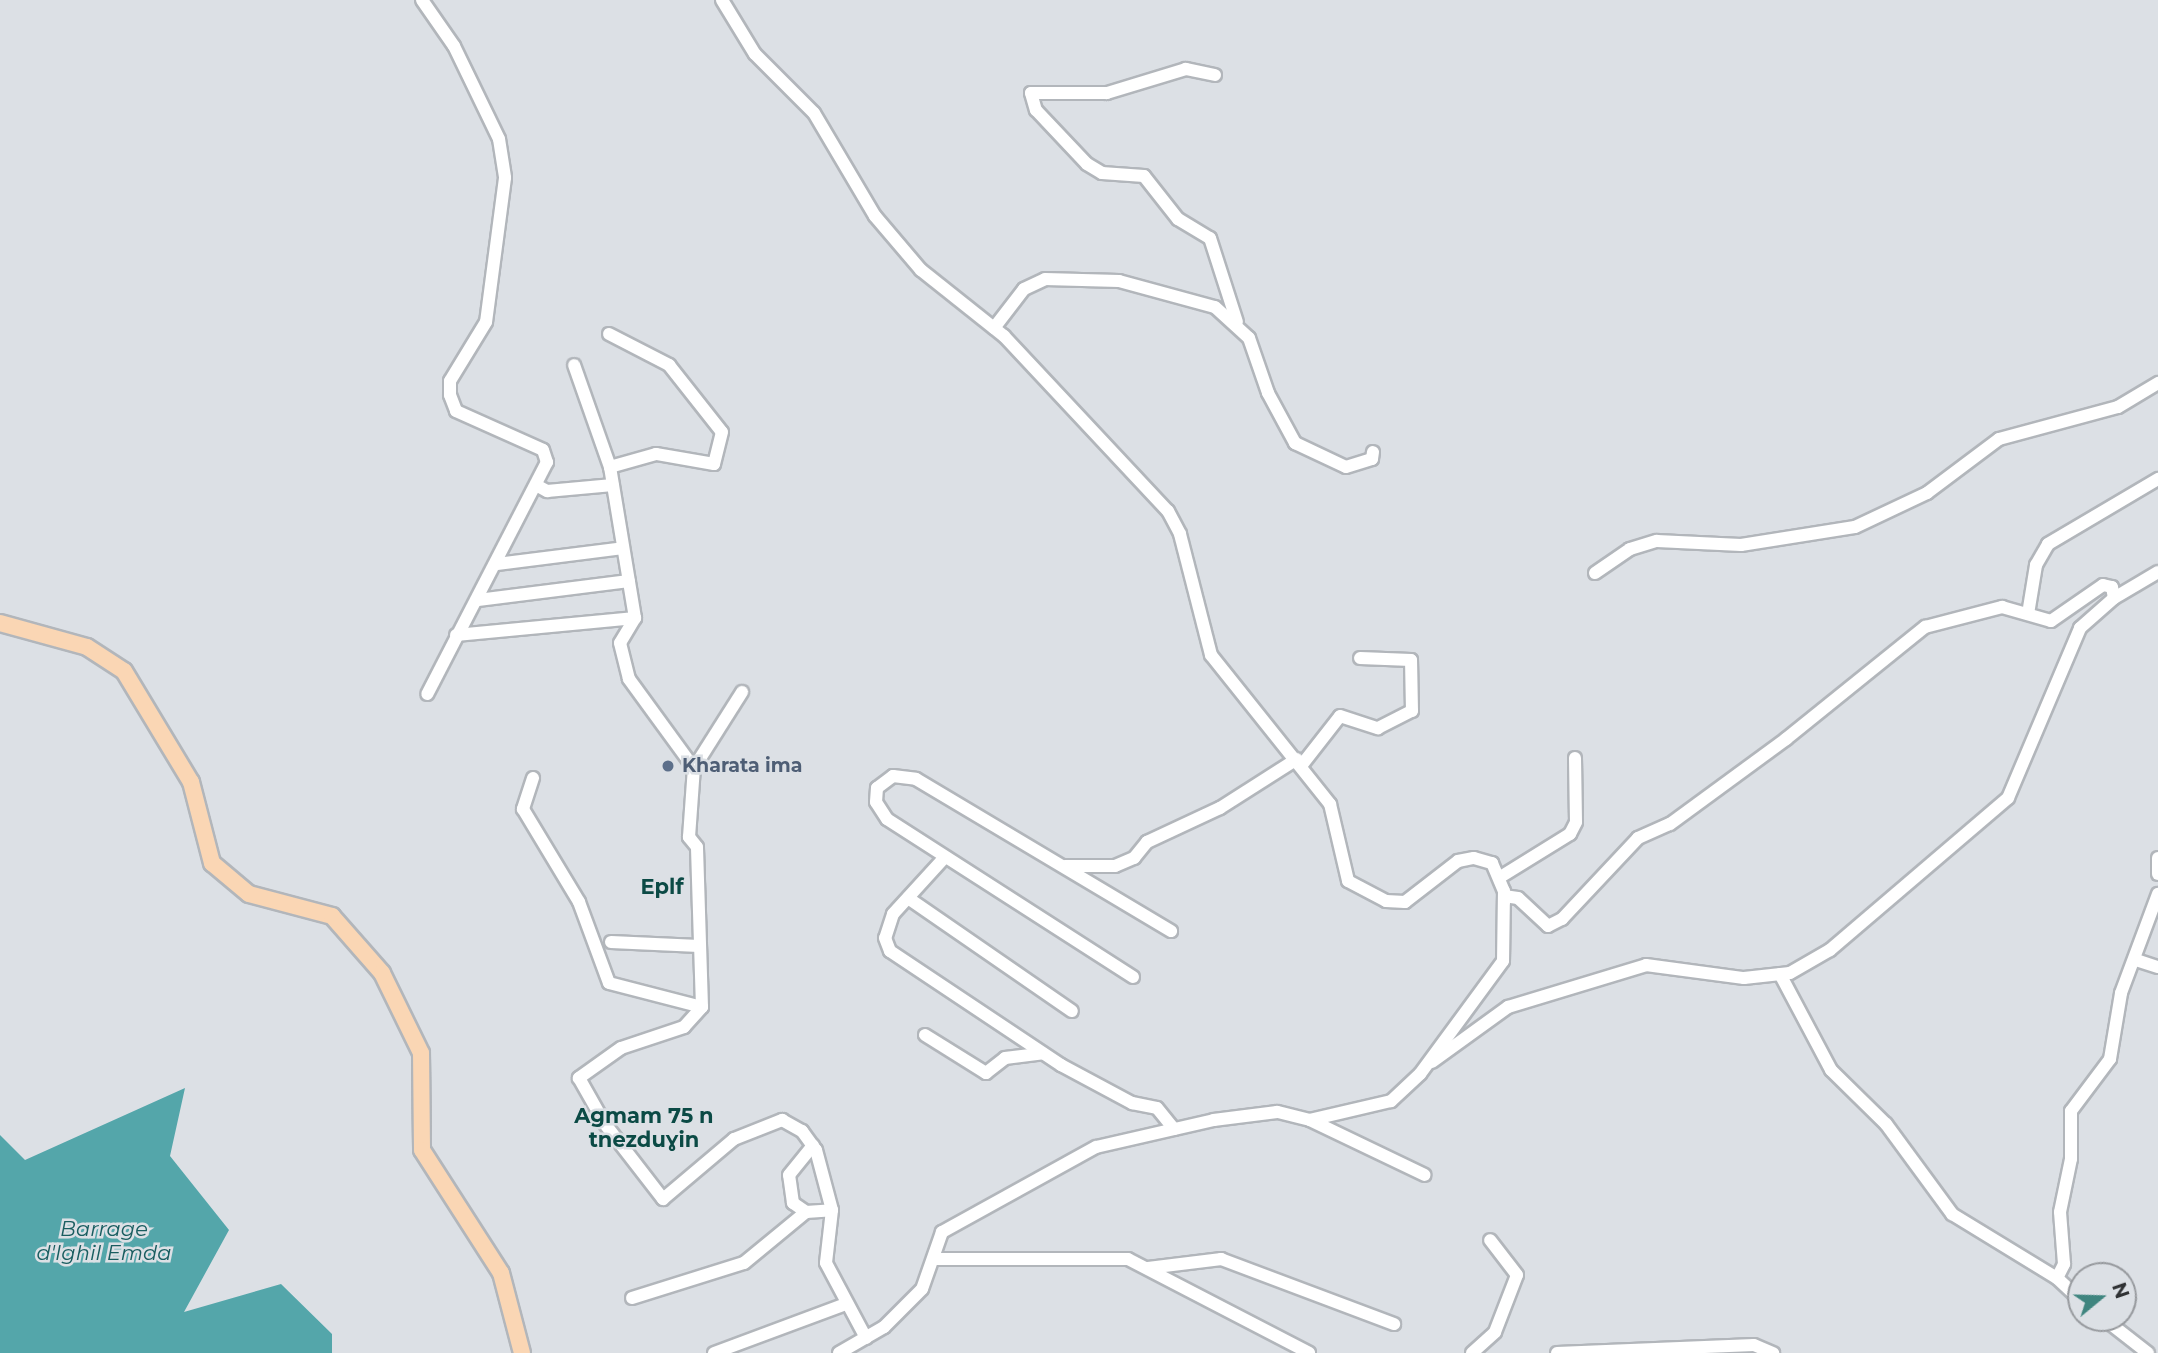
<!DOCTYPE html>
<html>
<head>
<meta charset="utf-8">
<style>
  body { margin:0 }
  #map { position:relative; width:2158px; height:1353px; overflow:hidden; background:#dce0e5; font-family:Montserrat,sans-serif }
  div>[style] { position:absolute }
  .water>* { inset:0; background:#54a6aa }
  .roads { filter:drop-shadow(2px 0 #b2b6bb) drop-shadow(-2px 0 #b2b6bb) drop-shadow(0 2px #b2b6bb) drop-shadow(0 -2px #b2b6bb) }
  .minor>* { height:12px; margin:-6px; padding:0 6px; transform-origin:6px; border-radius:6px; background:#fff }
  .major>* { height:16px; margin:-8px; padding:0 8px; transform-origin:8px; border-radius:8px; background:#fad6b4 }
  .dots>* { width:19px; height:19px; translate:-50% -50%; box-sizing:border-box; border:4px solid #dce0e5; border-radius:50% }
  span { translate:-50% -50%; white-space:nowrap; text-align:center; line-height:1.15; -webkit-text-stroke:5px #dce0e5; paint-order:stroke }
  .service-label { font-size:19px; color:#4e5e75; font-weight:700 }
  .left { translate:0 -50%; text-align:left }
  .neighbourhood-label { font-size:21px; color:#0b4a45; font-weight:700 }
  .water-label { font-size:21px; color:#195d60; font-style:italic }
  .north { position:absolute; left:2067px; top:1262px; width:70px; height:70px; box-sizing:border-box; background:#dce0e5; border:2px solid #979a9e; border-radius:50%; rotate:71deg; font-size:19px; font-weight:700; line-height:28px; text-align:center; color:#303234 }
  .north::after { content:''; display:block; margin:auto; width:24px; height:32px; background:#3f857f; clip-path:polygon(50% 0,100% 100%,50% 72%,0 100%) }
</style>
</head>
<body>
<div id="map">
  <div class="water">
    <i style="clip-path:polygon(185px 1088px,170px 1156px,229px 1230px,184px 1312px,281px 1284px,332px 1334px,332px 1353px,0 1353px,0 1135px,25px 1160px)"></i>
  </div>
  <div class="roads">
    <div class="minor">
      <i style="left:422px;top:0;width:56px;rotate:55.2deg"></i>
      <i style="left:454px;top:46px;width:103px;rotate:64.2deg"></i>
      <i style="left:499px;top:139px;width:39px;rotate:81deg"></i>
      <i style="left:505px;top:178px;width:145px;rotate:97.5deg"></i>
      <i style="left:486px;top:322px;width:69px;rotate:121.4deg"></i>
      <i style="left:450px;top:381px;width:14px;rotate:90deg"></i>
      <i style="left:450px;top:395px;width:17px;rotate:69deg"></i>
      <i style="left:456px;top:411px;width:95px;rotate:24.1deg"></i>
      <i style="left:543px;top:450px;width:13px;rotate:72deg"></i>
      <i style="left:547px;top:462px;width:261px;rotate:117.3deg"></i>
      <i style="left:722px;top:0;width:63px;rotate:58.6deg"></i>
      <i style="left:755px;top:54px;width:83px;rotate:45deg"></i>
      <i style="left:814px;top:113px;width:120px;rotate:59.4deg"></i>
      <i style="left:875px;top:216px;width:71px;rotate:49.6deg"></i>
      <i style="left:921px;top:270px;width:106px;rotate:38.5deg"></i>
      <i style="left:1004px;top:336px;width:240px;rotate:46.9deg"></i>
      <i style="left:1168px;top:511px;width:26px;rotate:62deg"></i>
      <i style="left:1180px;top:534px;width:125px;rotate:75.6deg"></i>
      <i style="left:1211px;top:655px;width:191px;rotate:51.4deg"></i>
      <i style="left:1330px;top:804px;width:79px;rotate:76.8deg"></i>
      <i style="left:1348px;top:881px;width:43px;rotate:27.8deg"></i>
      <i style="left:1386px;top:901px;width:19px;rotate:3deg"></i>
      <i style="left:1405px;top:902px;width:67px;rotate:-37.7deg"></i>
      <i style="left:1458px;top:861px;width:16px;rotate:-11deg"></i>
      <i style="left:1474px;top:858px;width:19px;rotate:16deg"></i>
      <i style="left:1492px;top:863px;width:30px;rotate:67deg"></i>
      <i style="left:1504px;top:891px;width:70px;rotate:90.8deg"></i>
      <i style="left:1503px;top:961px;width:140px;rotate:126.3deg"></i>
      <i style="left:1420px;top:1074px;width:40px;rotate:137deg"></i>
      <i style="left:1391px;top:1101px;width:83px;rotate:166.8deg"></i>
      <i style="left:1310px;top:1120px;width:34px;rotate:-166deg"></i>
      <i style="left:1277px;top:1112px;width:64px;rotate:172.8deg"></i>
      <i style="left:1214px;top:1120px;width:121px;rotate:167.1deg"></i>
      <i style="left:1096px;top:1147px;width:176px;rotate:151.1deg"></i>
      <i style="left:942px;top:1232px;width:60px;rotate:109.3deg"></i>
      <i style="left:922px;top:1289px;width:54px;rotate:135deg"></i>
      <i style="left:884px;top:1327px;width:52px;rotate:150deg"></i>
      <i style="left:1215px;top:75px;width:30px;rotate:-168deg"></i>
      <i style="left:1186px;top:69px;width:83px;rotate:163.1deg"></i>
      <i style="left:1107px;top:93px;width:76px;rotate:180deg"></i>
      <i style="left:1031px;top:93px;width:18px;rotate:74deg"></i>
      <i style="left:1036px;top:110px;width:74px;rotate:46.6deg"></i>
      <i style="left:1087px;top:164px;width:17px;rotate:31deg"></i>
      <i style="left:1102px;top:173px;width:42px;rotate:4.1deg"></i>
      <i style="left:1144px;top:176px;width:55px;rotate:51.7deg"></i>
      <i style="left:1178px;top:219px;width:37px;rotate:31deg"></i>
      <i style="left:1210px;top:238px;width:88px;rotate:72.2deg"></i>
      <i style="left:994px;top:328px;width:49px;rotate:-52.4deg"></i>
      <i style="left:1024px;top:289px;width:23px;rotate:-25deg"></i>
      <i style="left:1045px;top:279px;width:74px;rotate:1.5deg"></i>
      <i style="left:1119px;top:281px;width:99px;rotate:15.2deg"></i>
      <i style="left:1215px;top:307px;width:46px;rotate:42.4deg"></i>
      <i style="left:1249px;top:338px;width:58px;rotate:70.9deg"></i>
      <i style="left:1268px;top:393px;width:57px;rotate:61.6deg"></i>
      <i style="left:1295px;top:443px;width:56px;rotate:25.2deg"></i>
      <i style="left:1346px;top:467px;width:27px;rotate:-17deg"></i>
      <i style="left:1372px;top:459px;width:7px;rotate:-82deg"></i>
      <i style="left:609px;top:334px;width:68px;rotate:27.3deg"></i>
      <i style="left:669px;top:365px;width:85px;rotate:51.7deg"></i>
      <i style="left:722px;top:432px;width:33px;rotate:104deg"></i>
      <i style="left:714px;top:464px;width:59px;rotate:-170.2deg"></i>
      <i style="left:656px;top:454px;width:48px;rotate:164.2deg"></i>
      <i style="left:536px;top:485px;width:13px;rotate:29deg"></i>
      <i style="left:547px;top:491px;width:66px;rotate:-5.2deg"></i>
      <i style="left:497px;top:564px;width:127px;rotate:-7.2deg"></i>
      <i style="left:1595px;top:573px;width:42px;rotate:-34.4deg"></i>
      <i style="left:1630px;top:549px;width:28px;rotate:-17deg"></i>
      <i style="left:1657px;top:541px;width:84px;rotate:2.7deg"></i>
      <i style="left:1741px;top:545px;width:115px;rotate:-9deg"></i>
      <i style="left:1855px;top:527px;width:80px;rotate:-25.3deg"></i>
      <i style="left:1927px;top:493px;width:90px;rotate:-36.9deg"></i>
      <i style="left:1999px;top:439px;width:123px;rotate:-15.1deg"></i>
      <i style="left:2118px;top:407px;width:47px;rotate:-31deg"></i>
      <i style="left:478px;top:600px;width:152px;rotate:-7.2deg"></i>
      <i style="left:2028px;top:614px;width:50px;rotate:-80.7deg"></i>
      <i style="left:2036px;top:565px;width:24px;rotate:-60deg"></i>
      <i style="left:2048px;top:544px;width:128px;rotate:-30.6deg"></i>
      <i style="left:635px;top:618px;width:29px;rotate:121deg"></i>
      <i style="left:620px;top:643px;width:37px;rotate:76deg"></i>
      <i style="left:629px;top:679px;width:110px;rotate:53.9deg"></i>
      <i style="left:456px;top:635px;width:180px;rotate:-5.4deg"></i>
      <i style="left:635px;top:618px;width:153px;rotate:-99.4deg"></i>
      <i style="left:610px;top:467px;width:108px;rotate:-109.4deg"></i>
      <i style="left:1301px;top:766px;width:63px;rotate:-52deg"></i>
      <i style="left:1340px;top:716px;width:40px;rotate:18deg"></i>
      <i style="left:1378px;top:728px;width:38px;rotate:-27deg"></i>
      <i style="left:1412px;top:711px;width:51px;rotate:-91.1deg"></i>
      <i style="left:1411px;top:660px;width:51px;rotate:-177.8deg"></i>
      <i style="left:533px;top:778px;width:33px;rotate:108deg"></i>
      <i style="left:523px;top:809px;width:109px;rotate:58.9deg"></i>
      <i style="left:579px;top:902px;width:86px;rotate:69.7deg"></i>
      <i style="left:609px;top:983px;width:96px;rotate:14.5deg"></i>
      <i style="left:702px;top:1007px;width:27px;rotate:132deg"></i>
      <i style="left:684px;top:1027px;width:66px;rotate:161.6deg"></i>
      <i style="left:621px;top:1048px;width:52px;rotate:144.5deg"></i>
      <i style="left:579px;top:1078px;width:53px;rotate:60.5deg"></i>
      <i style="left:605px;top:1124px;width:95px;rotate:52.3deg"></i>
      <i style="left:663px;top:1199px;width:93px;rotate:-40.2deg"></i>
      <i style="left:734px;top:1139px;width:52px;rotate:-21.6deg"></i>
      <i style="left:782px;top:1120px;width:23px;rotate:29deg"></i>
      <i style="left:802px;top:1131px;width:24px;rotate:54deg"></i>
      <i style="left:816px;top:1150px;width:62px;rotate:75.1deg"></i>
      <i style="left:832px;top:1210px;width:53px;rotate:96.5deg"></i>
      <i style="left:826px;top:1263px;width:85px;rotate:61.9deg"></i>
      <i style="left:945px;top:857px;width:77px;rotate:132.4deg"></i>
      <i style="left:893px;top:914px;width:25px;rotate:108deg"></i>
      <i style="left:885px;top:938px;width:14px;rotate:69deg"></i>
      <i style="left:890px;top:951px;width:206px;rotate:33.7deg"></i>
      <i style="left:1061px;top:1065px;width:81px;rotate:28.2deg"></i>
      <i style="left:1132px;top:1103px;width:25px;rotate:11deg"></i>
      <i style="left:1157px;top:1108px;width:27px;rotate:51deg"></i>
      <i style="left:2158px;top:858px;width:16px;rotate:90deg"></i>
      <i style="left:1065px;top:866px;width:50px"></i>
      <i style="left:1115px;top:866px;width:21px;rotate:-23deg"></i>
      <i style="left:1134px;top:858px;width:21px;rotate:-51deg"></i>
      <i style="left:1147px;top:842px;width:81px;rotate:-25deg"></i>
      <i style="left:1220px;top:808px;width:91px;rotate:-32.5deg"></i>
      <i style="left:1502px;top:876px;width:80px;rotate:-31.7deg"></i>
      <i style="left:1570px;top:834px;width:13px;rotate:-63deg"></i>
      <i style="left:1576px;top:822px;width:64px;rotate:-90.9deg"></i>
      <i style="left:908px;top:898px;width:199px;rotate:34.6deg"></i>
      <i style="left:1504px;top:902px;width:6px;rotate:-90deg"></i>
      <i style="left:1504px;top:896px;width:14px;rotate:8deg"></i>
      <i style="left:1518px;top:898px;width:41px;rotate:43deg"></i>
      <i style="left:1548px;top:926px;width:16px;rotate:-27deg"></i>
      <i style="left:1562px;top:919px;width:111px;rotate:-46.8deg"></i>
      <i style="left:1638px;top:838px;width:35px;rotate:-24deg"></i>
      <i style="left:1670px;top:824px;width:144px;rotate:-36.2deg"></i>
      <i style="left:1786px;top:739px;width:179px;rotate:-38.9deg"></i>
      <i style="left:1925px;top:627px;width:80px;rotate:-14.6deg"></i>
      <i style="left:2002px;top:607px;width:51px;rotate:15.9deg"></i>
      <i style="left:2051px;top:621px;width:63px;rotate:-34.7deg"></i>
      <i style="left:2103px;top:585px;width:9px;rotate:13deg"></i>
      <i style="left:2112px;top:587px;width:11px;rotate:80deg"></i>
      <i style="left:611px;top:942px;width:88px;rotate:2.6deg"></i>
      <i style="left:2136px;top:960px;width:23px;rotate:18deg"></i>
      <i style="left:1780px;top:974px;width:109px;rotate:62deg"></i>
      <i style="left:1831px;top:1070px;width:77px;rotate:44.5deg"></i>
      <i style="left:1886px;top:1124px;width:112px;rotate:53.7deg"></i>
      <i style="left:1952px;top:1214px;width:123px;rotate:31.4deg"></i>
      <i style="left:2057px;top:1278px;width:33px;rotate:43deg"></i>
      <i style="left:1133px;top:977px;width:292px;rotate:-147.3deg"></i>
      <i style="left:887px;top:819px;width:20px;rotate:-123deg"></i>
      <i style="left:876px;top:802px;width:14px;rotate:-86deg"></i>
      <i style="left:877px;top:788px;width:20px;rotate:-37deg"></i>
      <i style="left:893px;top:776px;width:23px;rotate:7deg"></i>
      <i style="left:916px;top:779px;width:297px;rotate:30.8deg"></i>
      <i style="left:702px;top:1007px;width:160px;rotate:-91.8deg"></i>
      <i style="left:697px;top:847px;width:13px;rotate:-129deg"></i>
      <i style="left:689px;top:837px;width:69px;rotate:-85.9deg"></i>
      <i style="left:694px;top:768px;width:90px;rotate:-57.7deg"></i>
      <i style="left:925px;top:1035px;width:72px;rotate:31.9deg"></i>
      <i style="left:986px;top:1073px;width:24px;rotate:-38deg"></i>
      <i style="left:1005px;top:1058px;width:38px;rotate:-7deg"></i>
      <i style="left:1432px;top:1062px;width:94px;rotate:-35.9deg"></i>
      <i style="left:1508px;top:1007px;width:144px;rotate:-16.9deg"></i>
      <i style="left:1646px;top:965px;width:99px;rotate:7.6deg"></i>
      <i style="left:1744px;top:978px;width:46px;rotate:-6.2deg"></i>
      <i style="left:1790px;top:973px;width:46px;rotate:-29.9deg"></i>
      <i style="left:1830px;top:950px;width:234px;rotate:-40.5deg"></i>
      <i style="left:2008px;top:798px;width:185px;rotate:-67deg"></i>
      <i style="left:2080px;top:628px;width:45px;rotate:-41.4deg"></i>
      <i style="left:2114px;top:598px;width:51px;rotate:-30.6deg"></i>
      <i style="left:1310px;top:1120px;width:127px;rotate:25.6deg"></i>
      <i style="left:806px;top:1212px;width:16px;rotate:-145deg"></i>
      <i style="left:793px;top:1203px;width:28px;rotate:-98deg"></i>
      <i style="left:789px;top:1175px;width:38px;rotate:-51deg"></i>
      <i style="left:935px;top:1259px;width:193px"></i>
      <i style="left:1128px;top:1259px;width:204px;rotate:27.4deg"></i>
      <i style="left:1148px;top:1268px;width:74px;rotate:-7deg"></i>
      <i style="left:1221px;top:1259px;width:185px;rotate:20.6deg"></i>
      <i style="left:2057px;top:1278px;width:16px;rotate:-63deg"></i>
      <i style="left:2064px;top:1264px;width:52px;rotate:-94.4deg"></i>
      <i style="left:2060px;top:1212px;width:54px;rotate:-78.3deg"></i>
      <i style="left:2071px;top:1159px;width:48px;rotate:-90deg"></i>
      <i style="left:2071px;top:1111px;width:65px;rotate:-53.1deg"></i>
      <i style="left:2110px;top:1059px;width:67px;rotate:-80.5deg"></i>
      <i style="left:2121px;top:993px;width:106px;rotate:-69.5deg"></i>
      <i style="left:632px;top:1298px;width:117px;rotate:-17.4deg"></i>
      <i style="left:744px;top:1263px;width:80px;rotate:-39.4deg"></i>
      <i style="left:806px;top:1212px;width:26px;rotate:-4deg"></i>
      <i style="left:2103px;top:1318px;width:57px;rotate:37.9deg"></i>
      <i style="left:714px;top:1353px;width:141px;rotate:-20.4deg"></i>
      <i style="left:1472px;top:1353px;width:31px;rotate:-42deg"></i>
      <i style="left:1495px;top:1332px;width:61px;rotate:-68.9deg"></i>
      <i style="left:1517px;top:1275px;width:44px;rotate:-127.6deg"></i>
      <i style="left:1557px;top:1353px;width:197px;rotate:-2.3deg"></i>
      <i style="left:1754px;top:1345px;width:21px;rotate:23deg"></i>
    </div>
    <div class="major">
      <i style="left:0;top:623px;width:90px;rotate:15.4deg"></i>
      <i style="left:87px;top:647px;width:44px;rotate:33deg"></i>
      <i style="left:124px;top:671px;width:130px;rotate:58.9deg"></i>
      <i style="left:191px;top:782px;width:84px;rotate:75.5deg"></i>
      <i style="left:212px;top:863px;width:48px;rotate:40deg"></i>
      <i style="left:249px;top:894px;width:86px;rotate:14.8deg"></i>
      <i style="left:332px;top:916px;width:76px;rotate:48.7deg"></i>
      <i style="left:382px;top:973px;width:89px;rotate:64deg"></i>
      <i style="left:421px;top:1053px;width:97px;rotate:89.4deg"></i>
      <i style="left:422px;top:1150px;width:146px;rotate:57.3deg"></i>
      <i style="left:501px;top:1273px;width:83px;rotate:75.3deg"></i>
    </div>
  </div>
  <div class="dots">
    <i style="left:668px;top:766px;background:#5c6f8a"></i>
  </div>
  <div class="service-label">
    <span class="left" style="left:682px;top:766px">Kharata ima</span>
  </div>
  <div class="neighbourhood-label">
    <span style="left:662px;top:887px">Eplf</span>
    <span style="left:644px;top:1128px">Agmam 75 n<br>tnezduɣin</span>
  </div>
  <div class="water-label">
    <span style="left:104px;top:1241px">Barrage<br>d'Ighil Emda</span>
  </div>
  <div class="north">N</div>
</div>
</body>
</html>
